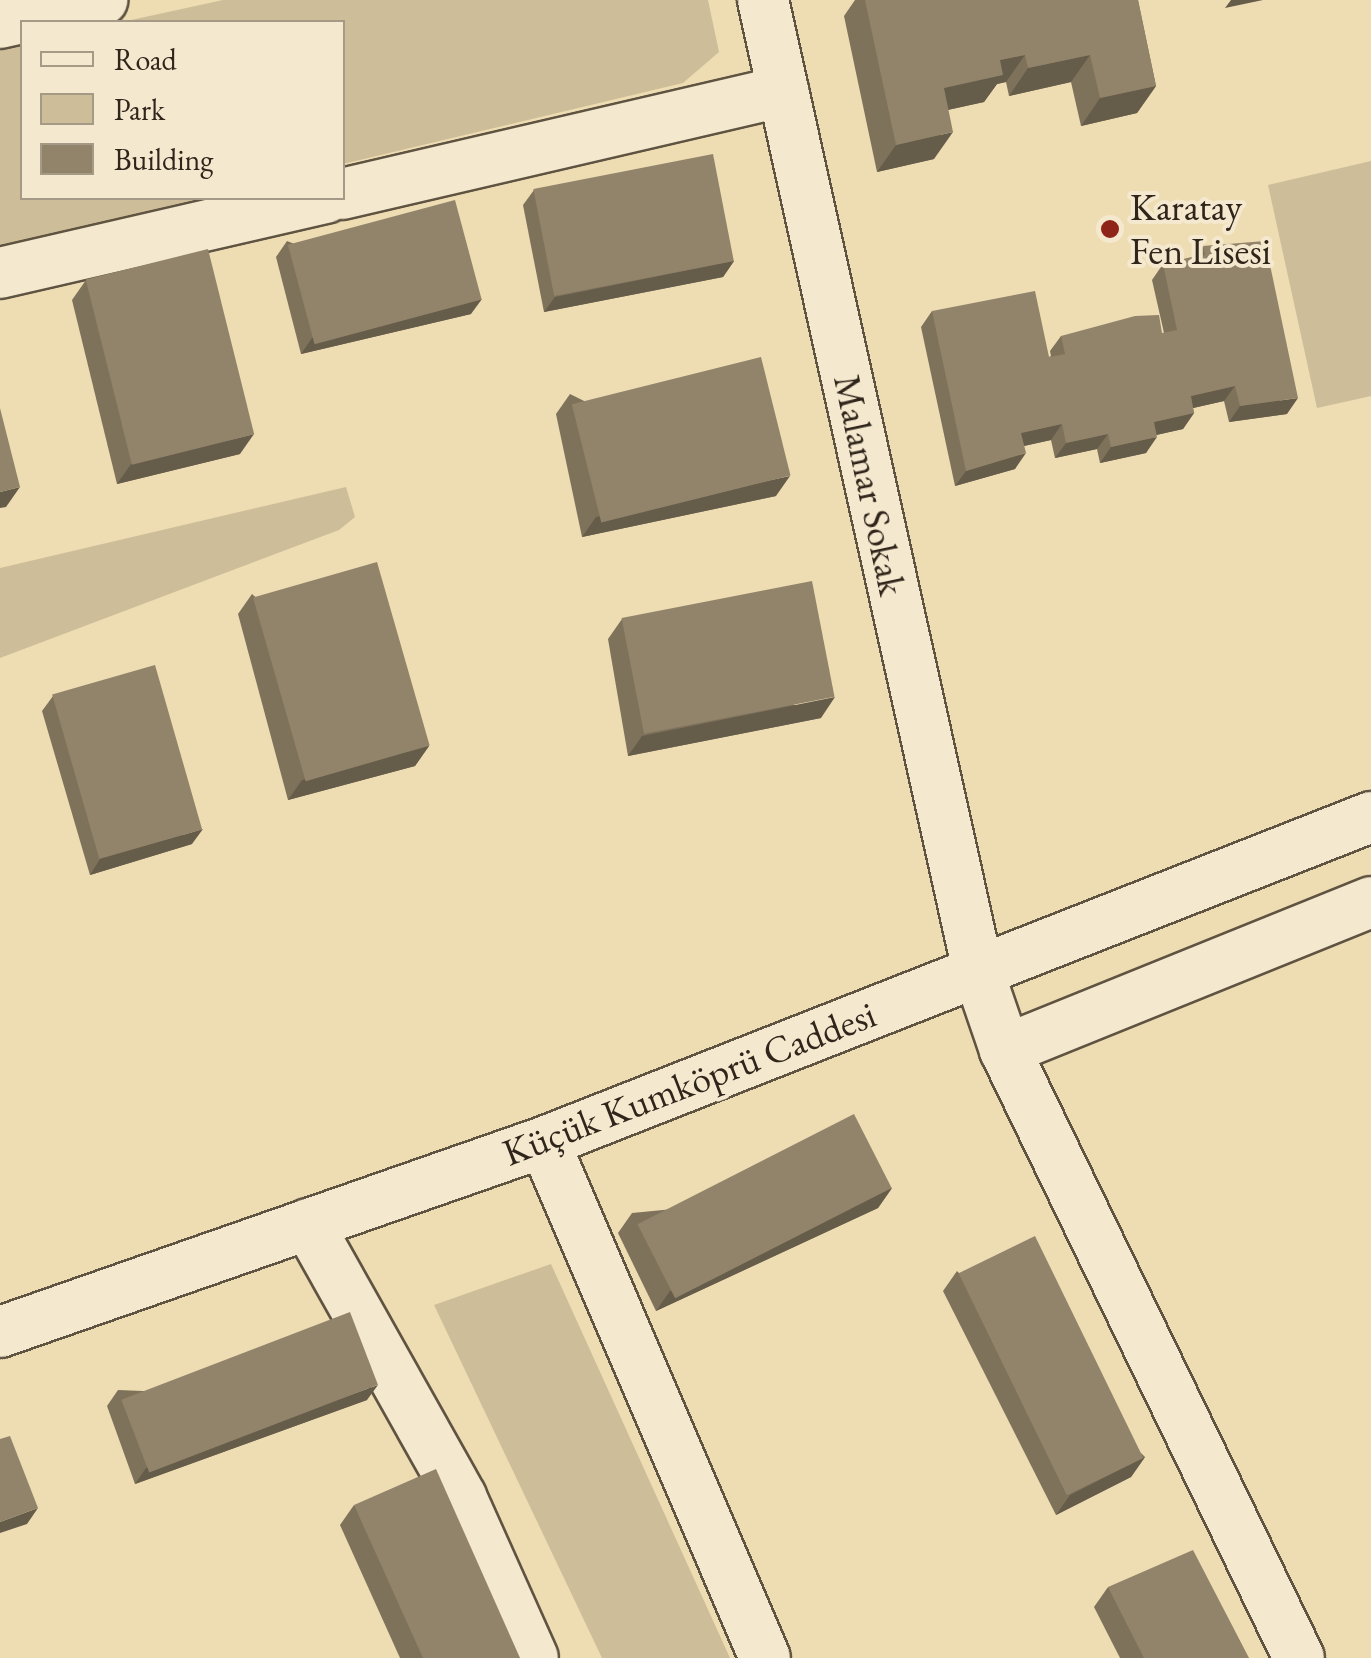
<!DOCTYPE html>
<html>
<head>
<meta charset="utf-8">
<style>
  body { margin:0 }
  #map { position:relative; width:1371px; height:1658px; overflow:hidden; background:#eedcb3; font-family:"EB Garamond",serif }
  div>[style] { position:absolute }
  .green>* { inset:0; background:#cebd99 }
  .roads { filter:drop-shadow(2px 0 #5f5341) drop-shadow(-2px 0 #5f5341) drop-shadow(0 2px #5f5341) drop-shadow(0 -2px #5f5341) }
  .minor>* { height:50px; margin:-25px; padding:0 25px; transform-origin:25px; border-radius:25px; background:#f4e8ce }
  .wall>* { inset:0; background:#7e725b }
  .shaded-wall>* { inset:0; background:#665c4a }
  .building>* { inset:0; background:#92846a; transform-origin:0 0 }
  .dots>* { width:28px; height:28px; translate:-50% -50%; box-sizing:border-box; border:5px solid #f4e8ce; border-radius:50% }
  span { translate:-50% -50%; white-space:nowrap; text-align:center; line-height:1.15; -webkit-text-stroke:8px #f4e8ce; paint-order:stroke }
  .poi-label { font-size:38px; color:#2f251b }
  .left { translate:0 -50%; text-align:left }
  .street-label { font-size:38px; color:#2f251b }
  .legend { position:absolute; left:20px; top:20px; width:325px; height:180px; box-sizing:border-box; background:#f4e8ce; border:2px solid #a59a86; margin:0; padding:12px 18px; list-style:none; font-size:30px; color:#2f251b }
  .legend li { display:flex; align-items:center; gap:20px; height:50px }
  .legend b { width:50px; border:2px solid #a59a86 }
</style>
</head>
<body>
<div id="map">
  <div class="green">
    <i style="clip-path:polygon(223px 0,708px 0,719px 52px,683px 83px,343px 164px,342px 22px,122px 22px)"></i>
    <i style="clip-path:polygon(22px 45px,22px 198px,202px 198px,0 246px,0 50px)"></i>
    <i style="clip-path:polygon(1371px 161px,1371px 396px,1317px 408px,1268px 185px)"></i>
    <i style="clip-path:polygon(346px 487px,355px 517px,339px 530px,0 658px,0 568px)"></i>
    <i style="clip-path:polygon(551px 1264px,730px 1658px,602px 1658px,434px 1305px)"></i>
  </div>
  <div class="roads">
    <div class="minor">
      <i style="left:763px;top:0;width:995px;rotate:77.51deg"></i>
      <i style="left:978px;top:971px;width:83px;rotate:71.1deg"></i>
      <i style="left:1005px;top:1050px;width:675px;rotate:64.19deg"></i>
      <i style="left:0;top:23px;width:105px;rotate:-12.7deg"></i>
      <i style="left:342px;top:194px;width:453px;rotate:-13.1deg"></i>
      <i style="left:0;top:273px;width:335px;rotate:-13deg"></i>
      <i style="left:1005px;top:1050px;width:395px;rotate:-22deg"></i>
      <i style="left:544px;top:1142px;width:561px;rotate:66.81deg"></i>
      <i style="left:308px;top:1224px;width:313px;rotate:60.7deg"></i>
      <i style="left:461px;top:1497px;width:176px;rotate:65.9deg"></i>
      <i style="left:0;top:1332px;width:576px;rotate:-19.25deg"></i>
      <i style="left:544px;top:1142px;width:889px;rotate:-21.45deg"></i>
    </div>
  </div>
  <div class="wall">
    <i style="clip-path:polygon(855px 0,1138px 0,1156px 86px,1137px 113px,1081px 126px,1071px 82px,1009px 96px,1006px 82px,997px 84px,984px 102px,948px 110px,934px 159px,877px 172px,844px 16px)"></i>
    <i style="clip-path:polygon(534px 190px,734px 261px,723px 277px,544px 312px,523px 205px)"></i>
    <i style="clip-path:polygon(287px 241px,471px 314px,301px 354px,276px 257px)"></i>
    <i style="clip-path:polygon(1203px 246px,1287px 414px,1229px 422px,1224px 401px,1193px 408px,1194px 413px,1183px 429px,1156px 435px,1146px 453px,1100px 463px,1097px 449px,1055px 458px,1051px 440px,1024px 446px,1015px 469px,955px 486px,921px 327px,932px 311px,1049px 357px,1051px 356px,1050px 351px,1061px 336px,1164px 333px,1152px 280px,1163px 264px,1196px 256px)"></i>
    <i style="clip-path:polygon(86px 280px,240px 454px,117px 484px,72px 300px)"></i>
    <i style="clip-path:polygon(570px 394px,776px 496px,582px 537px,556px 414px)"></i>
    <i style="clip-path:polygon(252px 594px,429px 746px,415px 766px,288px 800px,238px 614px)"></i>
    <i style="clip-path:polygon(622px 619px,821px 718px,628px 756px,608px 639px)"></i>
    <i style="clip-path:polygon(53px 696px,192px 844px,90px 875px,42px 711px)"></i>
    <i style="clip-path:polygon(892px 1188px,878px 1208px,656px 1311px,618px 1233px,632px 1213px)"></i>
    <i style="clip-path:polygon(957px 1271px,1145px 1457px,1131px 1477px,1056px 1515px,943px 1291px)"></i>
    <i style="clip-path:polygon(118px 1390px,367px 1400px,135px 1484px,107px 1406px)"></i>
    <i style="clip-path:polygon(354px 1505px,520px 1658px,400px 1658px,340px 1525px)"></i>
    <i style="clip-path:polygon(1108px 1587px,1249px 1658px,1120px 1658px,1094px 1607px)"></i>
  </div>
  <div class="shaded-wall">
    <i style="clip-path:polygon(1231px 0,1263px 0,1225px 8px)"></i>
    <i style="clip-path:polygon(1025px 55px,1006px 82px,997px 84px,984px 102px,924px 115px,944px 88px,1000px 60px)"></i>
    <i style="clip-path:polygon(1090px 55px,1071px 82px,1009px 96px,1028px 68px)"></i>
    <i style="clip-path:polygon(1156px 86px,1137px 113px,1081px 126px,1100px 98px)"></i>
    <i style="clip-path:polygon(953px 132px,934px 159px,877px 172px,896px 145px)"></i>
    <i style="clip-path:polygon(734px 261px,723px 277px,544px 312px,555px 297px)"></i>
    <i style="clip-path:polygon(482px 299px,471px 314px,301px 354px,312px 338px)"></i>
    <i style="clip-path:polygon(1235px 386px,1224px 401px,1180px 411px,1191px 396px)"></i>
    <i style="clip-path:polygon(1298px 398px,1287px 414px,1229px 422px,1240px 406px)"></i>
    <i style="clip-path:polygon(1194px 413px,1183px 429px,1143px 438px,1154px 422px)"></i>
    <i style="clip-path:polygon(1062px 424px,1051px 440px,1010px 449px,1021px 433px)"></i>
    <i style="clip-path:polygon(254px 434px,240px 454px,117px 484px,131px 464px)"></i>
    <i style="clip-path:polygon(1108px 434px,1097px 449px,1055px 458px,1066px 443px)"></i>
    <i style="clip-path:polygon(1157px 437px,1146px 453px,1100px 463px,1111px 447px)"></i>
    <i style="clip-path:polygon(1026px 453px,1015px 469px,955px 486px,966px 471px)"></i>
    <i style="clip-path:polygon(790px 476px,776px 496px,582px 537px,596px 517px)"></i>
    <i style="clip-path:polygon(20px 487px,6px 507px,0 508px,0 492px)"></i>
    <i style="clip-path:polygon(835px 697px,821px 718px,628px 756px,642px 736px)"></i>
    <i style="clip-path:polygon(429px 746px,415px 766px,288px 800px,302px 780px)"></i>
    <i style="clip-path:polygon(203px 829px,192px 844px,90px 875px,100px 859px)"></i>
    <i style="clip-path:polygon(892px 1188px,878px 1208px,656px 1311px,670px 1291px)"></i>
    <i style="clip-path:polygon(378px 1385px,367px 1400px,135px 1484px,146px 1468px)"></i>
    <i style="clip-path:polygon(1145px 1457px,1131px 1477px,1056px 1515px,1070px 1495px)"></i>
    <i style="clip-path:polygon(38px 1508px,27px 1524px,0 1533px,0 1522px)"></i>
  </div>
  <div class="building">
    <i style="clip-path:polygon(865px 0,1138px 0,1156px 86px,1100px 98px,1090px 55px,1028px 68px,1025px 55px,1000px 60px,1003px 75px,944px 88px,953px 132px,896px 145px)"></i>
    <i style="left:713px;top:154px;width:109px;height:183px;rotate:79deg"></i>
    <i style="left:455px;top:200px;width:103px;height:173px;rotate:75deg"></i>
    <i style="clip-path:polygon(1265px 241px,1298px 398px,1240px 406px,1235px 386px,1191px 396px,1194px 413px,1154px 422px,1157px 437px,1111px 447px,1108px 434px,1066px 443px,1062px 424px,1021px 433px,1026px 453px,966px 471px,932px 311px,1035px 291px,1049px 357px,1065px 354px,1061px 336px,1135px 316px,1159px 315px,1162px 333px,1177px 330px,1163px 264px,1205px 255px,1203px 246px)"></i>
    <i style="left:208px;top:249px;width:191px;height:126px;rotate:76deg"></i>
    <i style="left:761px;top:357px;width:122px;height:195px;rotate:76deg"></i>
    <i style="clip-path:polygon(0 408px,20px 487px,0 492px)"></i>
    <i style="left:377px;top:562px;width:191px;height:129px;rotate:74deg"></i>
    <i style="left:812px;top:581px;width:118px;height:194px;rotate:79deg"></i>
    <i style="left:155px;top:665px;width:171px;height:107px;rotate:74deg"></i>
    <i style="left:854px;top:1114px;width:83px;height:243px;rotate:63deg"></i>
    <i style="left:1035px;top:1236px;width:247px;height:85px;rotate:64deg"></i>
    <i style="left:350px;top:1312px;width:78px;height:245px;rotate:69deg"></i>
    <i style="clip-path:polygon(10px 1436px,38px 1508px,0 1522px,0 1439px)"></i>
    <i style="clip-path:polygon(436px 1469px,520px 1658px,423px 1658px,354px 1505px)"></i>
    <i style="clip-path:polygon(1193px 1550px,1249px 1658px,1144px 1658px,1108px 1587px)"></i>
  </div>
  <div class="dots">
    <i style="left:1110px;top:229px;background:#8f2418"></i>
  </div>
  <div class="poi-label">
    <span class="left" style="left:1130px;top:229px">Karatay<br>Fen Lisesi</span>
  </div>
  <div class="street-label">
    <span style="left:870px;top:485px;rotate:78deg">Malamar Sokak</span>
    <span style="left:689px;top:1083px;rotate:-21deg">Küçük Kumköprü Caddesi</span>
  </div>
  <ul class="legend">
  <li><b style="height:12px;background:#f4e8ce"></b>Road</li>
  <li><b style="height:28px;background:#cebd99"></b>Park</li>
  <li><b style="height:28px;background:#92846a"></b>Building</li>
  </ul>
</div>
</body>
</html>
